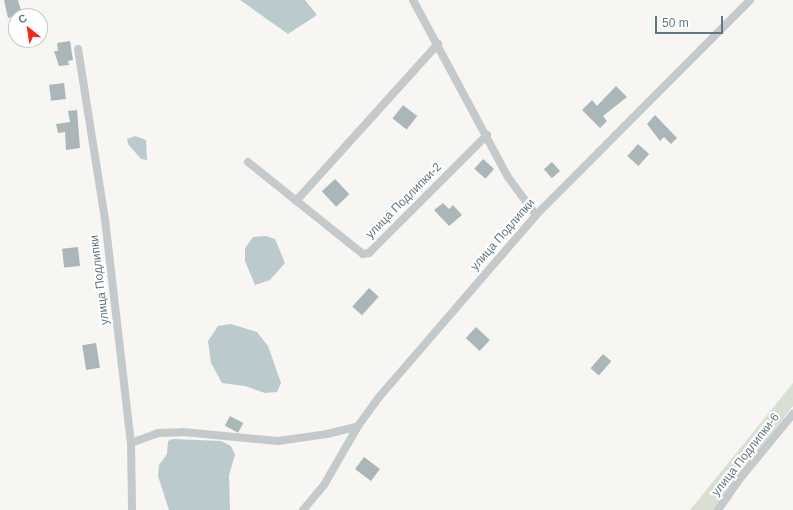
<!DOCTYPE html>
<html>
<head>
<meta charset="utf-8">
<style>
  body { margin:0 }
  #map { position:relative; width:793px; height:510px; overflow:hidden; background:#f7f6f3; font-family:Arial,sans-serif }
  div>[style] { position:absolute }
  .green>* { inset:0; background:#d9dfd3 }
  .water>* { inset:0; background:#bbcbcd }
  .building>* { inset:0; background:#aab6b8; transform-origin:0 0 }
  .street>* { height:8px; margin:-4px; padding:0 4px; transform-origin:4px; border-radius:4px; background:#c4c9cb }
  span { translate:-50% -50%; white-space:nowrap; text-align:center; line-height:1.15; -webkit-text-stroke:4px #fff; paint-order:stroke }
  .street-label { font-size:12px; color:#5f7780 }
  .north { position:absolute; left:8px; top:8px; width:40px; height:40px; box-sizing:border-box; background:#fff; border:1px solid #bfc9cc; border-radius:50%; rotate:330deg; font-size:11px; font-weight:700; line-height:16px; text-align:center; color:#5f7780 }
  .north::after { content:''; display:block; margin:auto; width:14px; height:18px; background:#f22817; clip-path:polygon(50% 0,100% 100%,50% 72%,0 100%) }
  .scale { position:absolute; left:655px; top:16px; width:68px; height:18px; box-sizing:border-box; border:2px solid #5f7780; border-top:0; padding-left:5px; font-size:12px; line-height:14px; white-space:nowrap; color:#5f7780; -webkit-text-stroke:3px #fff; paint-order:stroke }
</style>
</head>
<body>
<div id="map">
  <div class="green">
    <i style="clip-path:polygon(793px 383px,793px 406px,714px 510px,690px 510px)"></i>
  </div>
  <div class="water">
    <i style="clip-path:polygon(240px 0,305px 0,317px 15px,288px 34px)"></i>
    <i style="clip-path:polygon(135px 136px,146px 140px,147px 160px,141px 159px,128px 144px,127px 139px)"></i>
    <i style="clip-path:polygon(266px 236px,275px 239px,285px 263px,270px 280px,255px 285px,245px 261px,245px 248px,253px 237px)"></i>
    <i style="clip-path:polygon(231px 324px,257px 332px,268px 346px,281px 383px,277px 392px,265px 393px,245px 386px,222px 383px,211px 363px,208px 341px,218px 326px)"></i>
    <i style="clip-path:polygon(173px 439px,221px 441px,231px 446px,235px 455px,229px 475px,230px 510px,169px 510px,158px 476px,159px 465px,167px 454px,168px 441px)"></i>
  </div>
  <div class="building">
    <i style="clip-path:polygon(4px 0,18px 0,22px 14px,8px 18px)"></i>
    <i style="clip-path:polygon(70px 41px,73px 60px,68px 61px,69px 65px,59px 66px,54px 51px,58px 51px,57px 43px)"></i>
    <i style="left:64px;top:83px;width:16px;height:15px;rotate:83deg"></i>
    <i style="clip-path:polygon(616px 86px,627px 97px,603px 116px,607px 121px,600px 128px,582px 110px,592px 100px,597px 106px)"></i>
    <i style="left:403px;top:105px;width:18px;height:17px;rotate:38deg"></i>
    <i style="clip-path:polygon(77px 110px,80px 148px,66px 150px,65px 132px,58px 133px,56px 124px,70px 122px,68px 111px)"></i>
    <i style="clip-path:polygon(655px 115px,677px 138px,671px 144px,664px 137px,660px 141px,647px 124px)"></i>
    <i style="left:638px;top:144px;width:15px;height:16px;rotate:42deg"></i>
    <i style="left:483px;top:159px;width:15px;height:13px;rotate:42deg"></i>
    <i style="left:552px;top:162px;width:12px;height:11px;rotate:48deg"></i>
    <i style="left:335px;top:179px;width:21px;height:18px;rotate:47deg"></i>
    <i style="clip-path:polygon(443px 203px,449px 209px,453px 205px,462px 215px,449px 226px,434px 210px)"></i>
    <i style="left:78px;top:247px;width:19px;height:16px;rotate:84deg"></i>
    <i style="left:369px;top:288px;width:13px;height:25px;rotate:42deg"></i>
    <i style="left:476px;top:327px;width:19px;height:15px;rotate:43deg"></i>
    <i style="left:96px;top:343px;width:25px;height:14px;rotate:81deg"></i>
    <i style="left:603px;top:354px;width:11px;height:19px;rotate:41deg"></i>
    <i style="left:230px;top:416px;width:15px;height:11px;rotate:28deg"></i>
    <i style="left:364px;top:457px;width:20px;height:15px;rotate:37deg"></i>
  </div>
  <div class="street">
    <i style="left:413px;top:0;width:201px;rotate:61.8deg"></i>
    <i style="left:508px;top:177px;width:47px;rotate:53.6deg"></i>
    <i style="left:78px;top:49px;width:172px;rotate:81deg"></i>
    <i style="left:105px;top:219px;width:226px;rotate:83.4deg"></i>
    <i style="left:131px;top:443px;width:67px;rotate:89.1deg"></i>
    <i style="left:248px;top:162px;width:147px;rotate:38.7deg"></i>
    <i style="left:363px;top:254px;width:6px;rotate:-9deg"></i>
    <i style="left:369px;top:253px;width:167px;rotate:-45deg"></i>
    <i style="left:296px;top:201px;width:212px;rotate:-47.9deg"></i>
    <i style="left:131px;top:443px;width:29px;rotate:-20deg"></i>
    <i style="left:158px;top:433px;width:25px;rotate:-2deg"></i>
    <i style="left:183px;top:432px;width:95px;rotate:5.4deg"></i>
    <i style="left:278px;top:441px;width:49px;rotate:-8.1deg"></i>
    <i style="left:327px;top:434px;width:32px;rotate:-14deg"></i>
    <i style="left:303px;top:510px;width:33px;rotate:-50deg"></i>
    <i style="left:324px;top:485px;width:68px;rotate:-60deg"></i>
    <i style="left:358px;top:426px;width:37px;rotate:-54deg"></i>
    <i style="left:380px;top:396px;width:239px;rotate:-49.2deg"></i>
    <i style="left:536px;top:215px;width:303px;rotate:-45.1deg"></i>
    <i style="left:718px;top:510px;width:35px;rotate:-55deg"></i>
    <i style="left:738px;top:481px;width:87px;rotate:-50.6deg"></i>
  </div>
  <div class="street-label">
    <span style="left:404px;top:201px;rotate:-45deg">улица Подлипки-2</span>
    <span style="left:503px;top:235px;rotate:-49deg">улица Подлипки</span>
    <span style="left:100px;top:280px;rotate:-97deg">улица Подлипки</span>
    <span style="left:746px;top:455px;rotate:-52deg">улица Подлипки-6</span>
  </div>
  <div class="north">С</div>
  <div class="scale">50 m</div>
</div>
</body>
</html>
